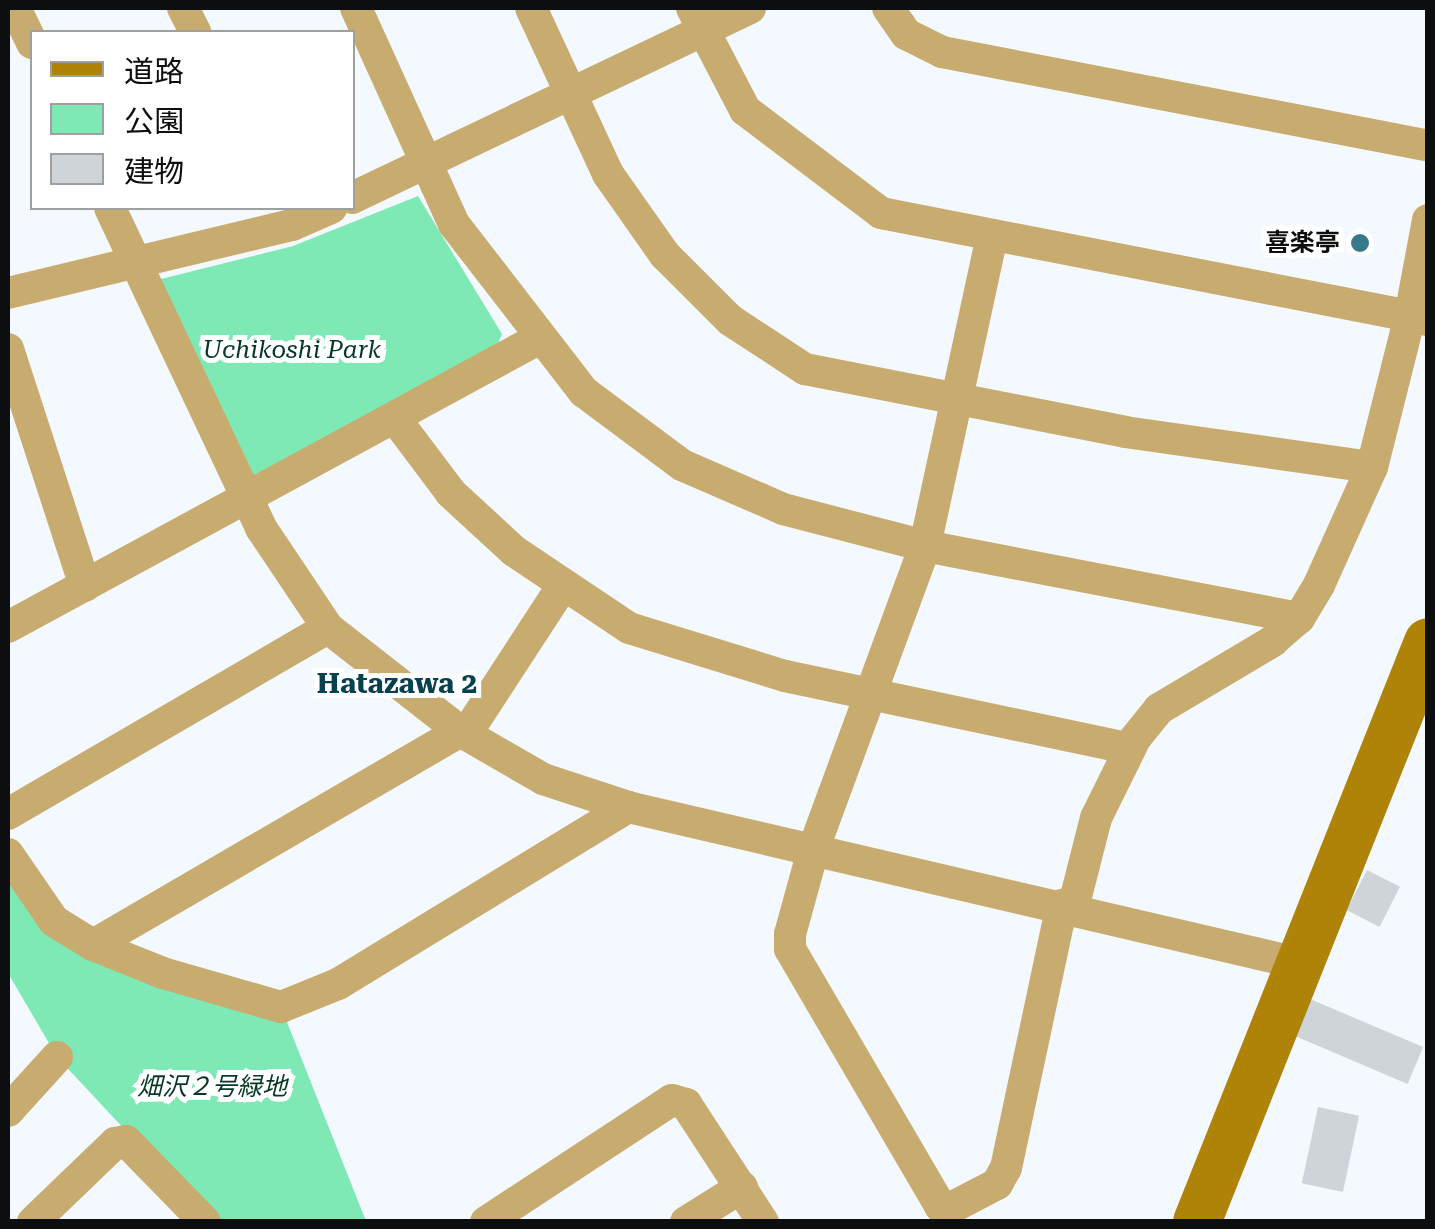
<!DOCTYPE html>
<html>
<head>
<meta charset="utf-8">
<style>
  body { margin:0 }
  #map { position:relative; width:1435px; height:1229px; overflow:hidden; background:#f4f9ff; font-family:"Roboto Serif","Noto Sans JP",serif }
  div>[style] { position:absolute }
  .green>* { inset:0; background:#7fe9b5 }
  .building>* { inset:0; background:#cfd4d9; transform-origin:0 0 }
  .street>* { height:32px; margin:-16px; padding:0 16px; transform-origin:16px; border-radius:16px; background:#c8ab6f }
  .secondary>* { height:48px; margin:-24px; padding:0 24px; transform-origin:24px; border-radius:24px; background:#af8308 }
  .dots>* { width:28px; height:28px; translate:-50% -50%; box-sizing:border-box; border:5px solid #fff; border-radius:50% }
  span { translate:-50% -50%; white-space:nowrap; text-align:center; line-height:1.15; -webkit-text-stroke:10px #fff; paint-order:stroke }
  .poi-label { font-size:25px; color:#0d0e10; font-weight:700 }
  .right { translate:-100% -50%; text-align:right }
  .park-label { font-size:25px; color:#063824; font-style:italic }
  .neighbourhood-label { font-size:28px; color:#074150; font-weight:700 }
  .frame { position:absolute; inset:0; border:10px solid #0d0e10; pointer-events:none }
  .legend { position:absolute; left:30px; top:30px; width:325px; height:180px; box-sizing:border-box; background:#fff; border:2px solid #9e9f9f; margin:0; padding:12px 18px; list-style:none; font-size:30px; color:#0d0e10 }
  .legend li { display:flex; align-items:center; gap:20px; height:50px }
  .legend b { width:50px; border:2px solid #9e9f9f }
</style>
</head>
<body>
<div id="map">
  <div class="green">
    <i style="clip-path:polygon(418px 196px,502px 334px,495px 351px,256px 483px,145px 283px,293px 246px)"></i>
    <i style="clip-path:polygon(8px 842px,93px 945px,281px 1007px,366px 1221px,210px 1221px,57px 1057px,8px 973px)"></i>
  </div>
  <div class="building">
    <i style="left:1367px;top:870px;width:37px;height:45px;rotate:27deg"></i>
    <i style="left:1310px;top:999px;width:123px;height:40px;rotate:23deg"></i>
    <i style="left:1318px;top:1107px;width:42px;height:78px;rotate:12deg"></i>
  </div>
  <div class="street">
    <i style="left:15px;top:8px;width:39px;rotate:64deg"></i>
    <i style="left:183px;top:8px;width:27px;rotate:63deg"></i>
    <i style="left:356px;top:8px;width:237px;rotate:65.6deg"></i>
    <i style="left:454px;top:224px;width:212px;rotate:52.3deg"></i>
    <i style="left:584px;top:392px;width:122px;rotate:36.7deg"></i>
    <i style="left:682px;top:465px;width:110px;rotate:23.5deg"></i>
    <i style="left:783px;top:509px;width:147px;rotate:14.6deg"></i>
    <i style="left:925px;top:546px;width:381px;rotate:10.9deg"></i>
    <i style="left:531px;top:8px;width:183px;rotate:65.1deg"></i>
    <i style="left:608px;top:174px;width:99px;rotate:54.9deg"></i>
    <i style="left:665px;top:255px;width:92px;rotate:45deg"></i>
    <i style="left:730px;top:320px;width:90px;rotate:33.2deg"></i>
    <i style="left:805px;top:369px;width:326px;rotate:11.1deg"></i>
    <i style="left:1125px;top:432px;width:249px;rotate:8.1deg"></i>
    <i style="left:692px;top:8px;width:115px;rotate:62.5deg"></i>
    <i style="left:745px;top:110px;width:171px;rotate:37.1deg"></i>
    <i style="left:881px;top:213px;width:539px;rotate:11.02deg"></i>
    <i style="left:1410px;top:316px;width:156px;rotate:104.1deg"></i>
    <i style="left:1372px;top:467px;width:129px;rotate:114.2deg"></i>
    <i style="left:1319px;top:585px;width:39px;rotate:121deg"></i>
    <i style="left:1299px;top:618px;width:35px;rotate:139deg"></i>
    <i style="left:1273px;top:641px;width:133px;rotate:149.2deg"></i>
    <i style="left:1159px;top:709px;width:38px;rotate:129deg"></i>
    <i style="left:1135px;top:739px;width:88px;rotate:116.3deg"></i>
    <i style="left:1096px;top:818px;width:93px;rotate:104.3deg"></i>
    <i style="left:888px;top:8px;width:32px;rotate:55deg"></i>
    <i style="left:906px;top:34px;width:40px;rotate:26.6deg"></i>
    <i style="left:942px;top:52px;width:495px;rotate:10.9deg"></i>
    <i style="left:352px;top:198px;width:441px;rotate:-25.5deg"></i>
    <i style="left:110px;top:208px;width:354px;rotate:64.7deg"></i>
    <i style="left:261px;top:528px;width:120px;rotate:56.2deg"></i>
    <i style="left:328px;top:628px;width:167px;rotate:38deg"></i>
    <i style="left:460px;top:731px;width:96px;rotate:30deg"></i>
    <i style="left:543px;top:779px;width:89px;rotate:18.2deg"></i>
    <i style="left:628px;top:807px;width:692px;rotate:13.11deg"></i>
    <i style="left:1428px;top:220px;width:98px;rotate:100.6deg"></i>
    <i style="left:1410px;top:316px;width:18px;rotate:13deg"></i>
    <i style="left:992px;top:236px;width:317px;rotate:102.2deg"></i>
    <i style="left:925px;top:546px;width:321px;rotate:110.2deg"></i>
    <i style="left:814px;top:847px;width:90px;rotate:105.4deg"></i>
    <i style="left:790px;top:934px;width:15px;rotate:90deg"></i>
    <i style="left:790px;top:949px;width:298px;rotate:59.7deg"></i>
    <i style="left:940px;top:1206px;width:11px;rotate:10deg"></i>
    <i style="left:951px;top:1208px;width:52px;rotate:-27.6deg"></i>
    <i style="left:997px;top:1184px;width:18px;rotate:-61deg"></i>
    <i style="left:1006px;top:1168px;width:269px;rotate:-78deg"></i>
    <i style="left:8px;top:293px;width:292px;rotate:-13.5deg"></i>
    <i style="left:292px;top:225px;width:43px;rotate:-23.6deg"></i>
    <i style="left:8px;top:349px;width:249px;rotate:72deg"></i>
    <i style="left:397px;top:421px;width:90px;rotate:53.1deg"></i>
    <i style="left:451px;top:493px;width:86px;rotate:42.6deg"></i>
    <i style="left:514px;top:551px;width:138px;rotate:33.8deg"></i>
    <i style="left:629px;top:628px;width:163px;rotate:17.1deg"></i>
    <i style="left:785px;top:676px;width:350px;rotate:11.9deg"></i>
    <i style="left:8px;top:627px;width:603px;rotate:-28.52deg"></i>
    <i style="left:466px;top:734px;width:174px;rotate:-56.9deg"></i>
    <i style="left:8px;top:814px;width:370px;rotate:-30.2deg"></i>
    <i style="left:8px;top:854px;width:81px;rotate:55.5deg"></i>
    <i style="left:54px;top:921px;width:46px;rotate:31.6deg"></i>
    <i style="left:93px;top:945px;width:75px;rotate:21.8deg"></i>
    <i style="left:163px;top:973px;width:123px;rotate:16.1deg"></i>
    <i style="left:281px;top:1007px;width:61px;rotate:-22deg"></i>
    <i style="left:338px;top:984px;width:340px;rotate:-31.4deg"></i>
    <i style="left:93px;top:945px;width:425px;rotate:-30.2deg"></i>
    <i style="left:8px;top:1111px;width:73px;rotate:-47.8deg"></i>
    <i style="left:33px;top:1222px;width:114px;rotate:-43.9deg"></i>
    <i style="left:115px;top:1143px;width:11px;rotate:-10deg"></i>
    <i style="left:126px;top:1141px;width:113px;rotate:45.7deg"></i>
    <i style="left:486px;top:1222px;width:222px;rotate:-33.3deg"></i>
    <i style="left:672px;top:1100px;width:15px;rotate:16deg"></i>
    <i style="left:686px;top:1104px;width:141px;rotate:56.9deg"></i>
    <i style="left:686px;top:1222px;width:66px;rotate:-32deg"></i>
  </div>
  <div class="secondary">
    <i style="left:1197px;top:1222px;width:624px;rotate:-68.28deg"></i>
  </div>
  <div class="dots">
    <i style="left:1360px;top:243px;background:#38788b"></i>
  </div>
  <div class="poi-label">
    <span class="right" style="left:1340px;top:243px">喜楽亭</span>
  </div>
  <div class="park-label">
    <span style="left:292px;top:350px">Uchikoshi Park</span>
    <span style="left:212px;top:1087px">畑沢２号緑地</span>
  </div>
  <div class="neighbourhood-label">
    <span style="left:397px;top:684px">Hatazawa 2</span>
  </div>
  <div class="frame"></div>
  <ul class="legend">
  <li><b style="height:12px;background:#af8308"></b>道路</li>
  <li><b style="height:28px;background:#7fe9b5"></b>公園</li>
  <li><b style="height:28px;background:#cfd4d9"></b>建物</li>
  </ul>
</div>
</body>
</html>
